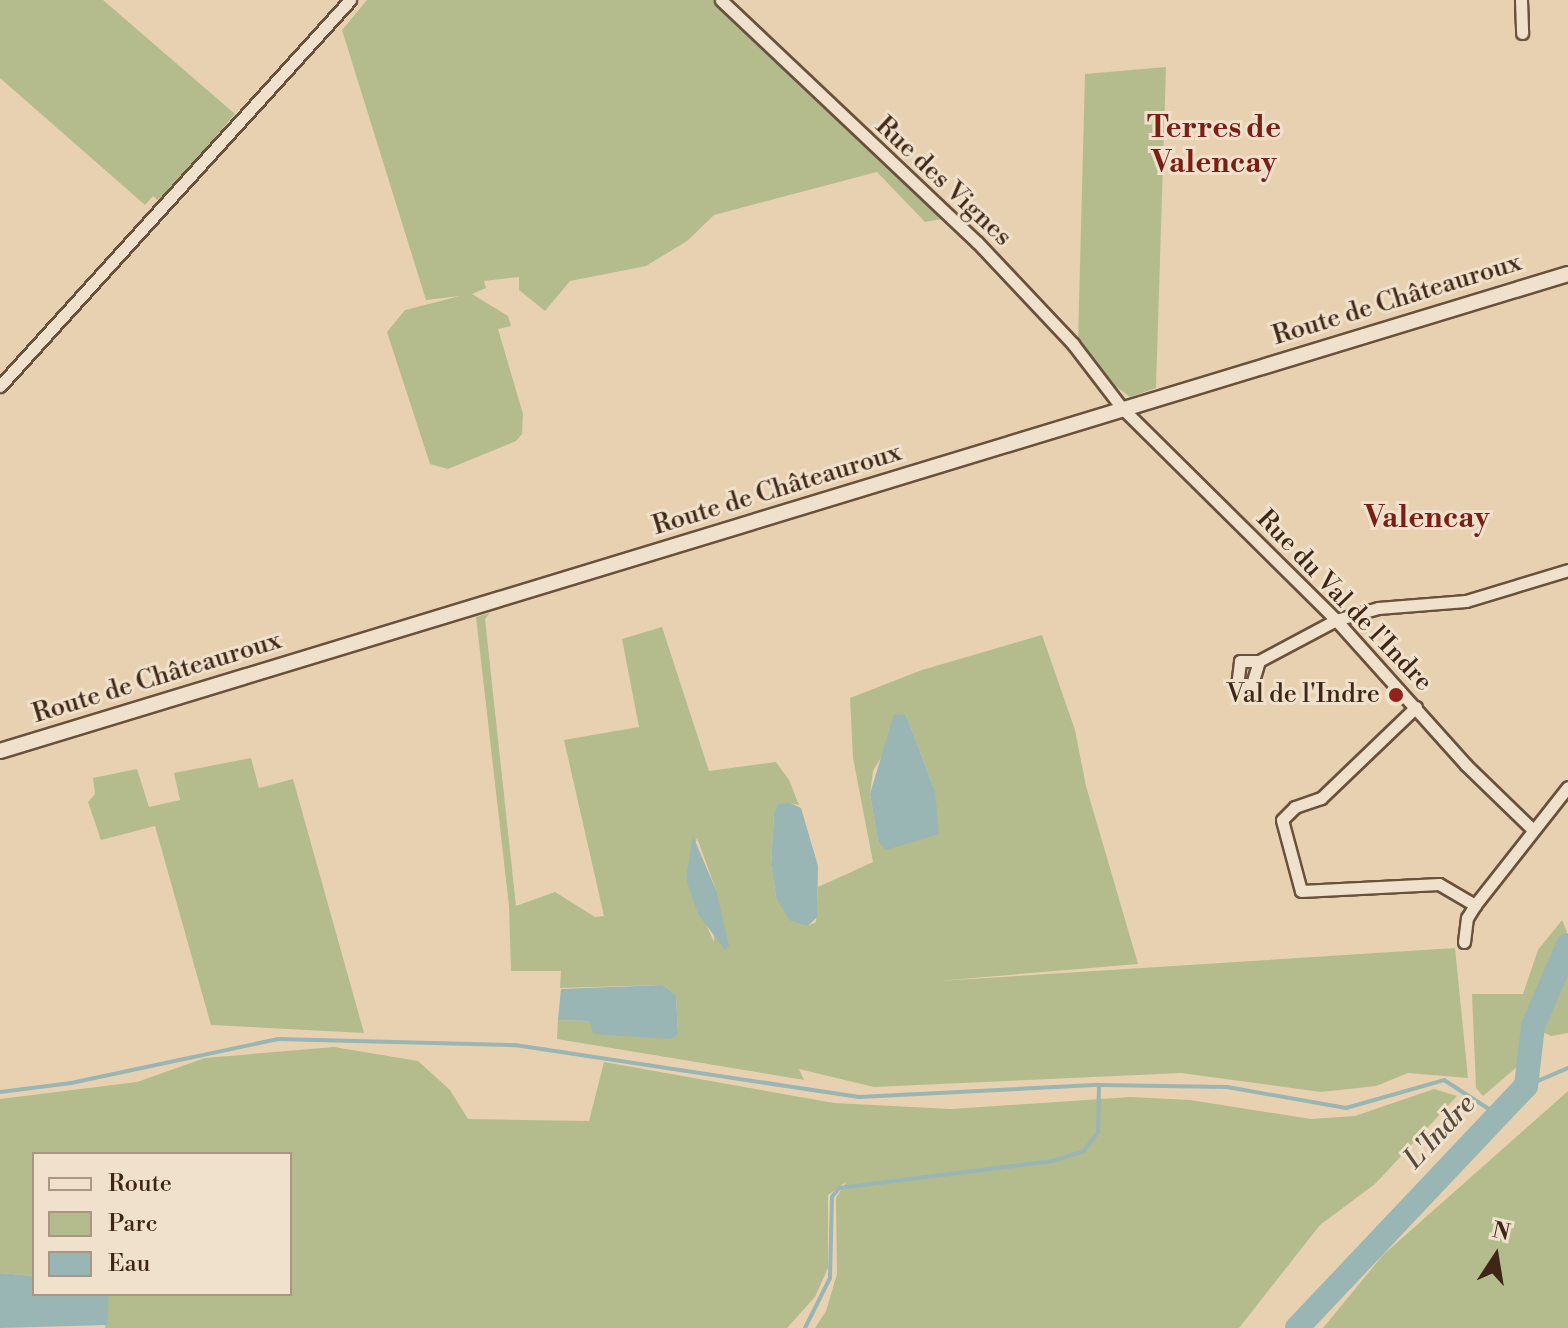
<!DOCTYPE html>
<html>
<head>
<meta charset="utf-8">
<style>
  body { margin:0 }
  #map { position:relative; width:1568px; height:1328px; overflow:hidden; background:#e8d1b0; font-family:"Libre Bodoni",serif }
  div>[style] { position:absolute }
  .green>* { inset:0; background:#b4bc8d }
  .water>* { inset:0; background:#99b5b4 }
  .stream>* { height:4px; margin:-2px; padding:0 2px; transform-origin:2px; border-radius:2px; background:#99b5b4 }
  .river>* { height:24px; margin:-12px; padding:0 12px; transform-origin:12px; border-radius:12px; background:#99b5b4 }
  .roads { filter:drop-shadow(2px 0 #6a513c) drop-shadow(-2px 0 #6a513c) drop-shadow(0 2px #6a513c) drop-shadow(0 -2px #6a513c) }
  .minor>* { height:11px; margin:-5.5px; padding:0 5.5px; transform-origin:5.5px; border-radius:5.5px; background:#f0e1cc }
  .tertiary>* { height:14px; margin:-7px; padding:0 7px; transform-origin:7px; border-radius:7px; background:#f0e1cc }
  .dots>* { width:22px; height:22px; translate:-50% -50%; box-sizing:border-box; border:4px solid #f0e1cc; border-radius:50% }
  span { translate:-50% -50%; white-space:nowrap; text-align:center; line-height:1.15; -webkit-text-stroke:6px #f0e1cc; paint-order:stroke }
  .street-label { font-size:26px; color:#402616 }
  .poi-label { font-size:26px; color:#402616 }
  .right { translate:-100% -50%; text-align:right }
  .water-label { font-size:28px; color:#564a3e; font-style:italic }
  .quarter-label { font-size:30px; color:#7a1f14; font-weight:700 }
  .legend { position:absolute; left:32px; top:1152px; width:260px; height:144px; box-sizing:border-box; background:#f0e1cc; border:2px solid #aa9683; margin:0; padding:10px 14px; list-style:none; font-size:24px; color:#402616 }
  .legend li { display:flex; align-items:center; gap:16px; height:40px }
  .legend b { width:40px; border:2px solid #aa9683 }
  .north { position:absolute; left:1456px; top:1216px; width:80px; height:80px; -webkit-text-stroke:6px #f0e1cc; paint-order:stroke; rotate:12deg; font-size:22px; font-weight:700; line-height:32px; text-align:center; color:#402616 }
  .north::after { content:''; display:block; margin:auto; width:28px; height:36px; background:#402616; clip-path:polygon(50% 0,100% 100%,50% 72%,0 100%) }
</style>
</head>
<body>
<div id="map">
  <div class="green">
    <i style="clip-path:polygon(0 0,103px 0,235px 114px,160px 202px,153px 196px,145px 205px,0 78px)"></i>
    <i style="clip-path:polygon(367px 0,714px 0,948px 218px,925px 222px,877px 172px,714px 215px,687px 241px,646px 266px,570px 281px,545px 311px,519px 290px,519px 277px,484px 281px,486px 288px,472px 294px,508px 316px,511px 326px,498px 329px,523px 414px,522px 434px,516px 441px,448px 469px,430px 464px,387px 332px,405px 310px,460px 296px,426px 300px,342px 30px)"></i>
    <i style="clip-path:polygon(1166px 67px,1156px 388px,1130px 397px,1100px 374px,1078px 342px,1085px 74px)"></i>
    <i style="clip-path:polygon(evenodd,490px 613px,485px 619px,516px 906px,555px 892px,595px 917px,604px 916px,564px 740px,639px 727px,622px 639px,662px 627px,709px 771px,776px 762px,789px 780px,799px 805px,790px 803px,774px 814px,771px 865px,776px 897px,808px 926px,816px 922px,818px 887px,873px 862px,853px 758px,850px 698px,922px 670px,1042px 635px,1075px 730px,1086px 786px,1138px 964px,938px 981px,1455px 948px,1468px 1078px,1408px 1073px,1376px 1086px,1321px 1092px,1181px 1073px,874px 1087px,799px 1069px,804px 1080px,557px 1039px,558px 1020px,590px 1021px,672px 1039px,678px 1033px,676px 995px,663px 985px,560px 988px,561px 971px,511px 971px,509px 906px,476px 617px,490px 613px,906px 715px,935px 791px,878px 841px,870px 794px,873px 771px,906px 715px,490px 613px,697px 838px,716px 890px,714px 942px,686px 879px,697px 838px)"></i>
    <i style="clip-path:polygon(251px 758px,259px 788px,293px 779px,364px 1033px,211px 1025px,155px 826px,101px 840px,88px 802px,95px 794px,93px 778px,137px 769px,149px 807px,180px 800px,174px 773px)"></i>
    <i style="clip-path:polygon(1562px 920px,1567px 932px,1538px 991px,1518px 1066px,1483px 1096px,1476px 1088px,1472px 994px,1523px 994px,1538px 950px)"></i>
    <i style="clip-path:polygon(1568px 964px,1568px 1033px,1551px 1036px,1543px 1032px,1550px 994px)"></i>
    <i style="clip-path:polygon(334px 1047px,418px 1061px,450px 1090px,468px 1119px,589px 1121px,604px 1062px,834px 1103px,951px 1109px,1130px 1097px,1190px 1100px,1311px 1119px,1355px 1116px,1434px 1089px,1457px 1096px,1375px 1184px,1320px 1225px,1239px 1328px,815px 1328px,826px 1311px,837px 1274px,836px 1198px,846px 1182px,828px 1195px,828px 1268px,815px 1297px,787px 1328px,105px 1328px,109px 1294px,290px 1294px,290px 1154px,34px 1154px,34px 1276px,0 1273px,0 1099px,137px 1082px,205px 1058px)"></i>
    <i style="clip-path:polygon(1568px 1091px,1568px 1328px,1323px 1328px,1383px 1255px)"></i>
  </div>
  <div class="water">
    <i style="clip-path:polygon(894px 714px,906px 715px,935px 791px,939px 834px,886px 850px,878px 841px,870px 794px)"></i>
    <i style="clip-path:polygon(790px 803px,801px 808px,818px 866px,817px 917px,808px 926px,789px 920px,776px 897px,771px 865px,774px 814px,778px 804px)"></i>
    <i style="clip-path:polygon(693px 836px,716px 890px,729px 946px,725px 950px,698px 914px,686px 879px)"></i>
    <i style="clip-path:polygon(663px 985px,676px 995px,678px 1034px,672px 1039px,593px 1034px,590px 1021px,558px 1020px,561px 989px)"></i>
    <i style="clip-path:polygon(0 1273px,34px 1276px,34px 1294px,109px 1294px,107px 1325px,0 1328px)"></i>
  </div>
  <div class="stream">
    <i style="left:1526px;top:1086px;width:46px;rotate:-23.2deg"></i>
    <i style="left:0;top:1092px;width:72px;rotate:-7.2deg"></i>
    <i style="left:71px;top:1083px;width:212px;rotate:-12deg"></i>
    <i style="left:278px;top:1039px;width:237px;rotate:1.5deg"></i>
    <i style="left:515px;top:1045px;width:348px;rotate:8.6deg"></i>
    <i style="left:859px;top:1097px;width:240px;rotate:-2.9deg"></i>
    <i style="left:1099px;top:1085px;width:128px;rotate:0.9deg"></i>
    <i style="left:1227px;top:1087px;width:121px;rotate:10deg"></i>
    <i style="left:1346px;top:1108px;width:102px;rotate:-15.9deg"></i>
    <i style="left:1444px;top:1080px;width:64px;rotate:32.9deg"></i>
    <i style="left:805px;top:1328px;width:56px;rotate:-63.4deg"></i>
    <i style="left:830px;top:1278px;width:81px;rotate:-88.6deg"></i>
    <i style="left:832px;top:1197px;width:11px;rotate:-52deg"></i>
    <i style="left:839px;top:1188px;width:215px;rotate:-7.2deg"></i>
    <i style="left:1052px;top:1161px;width:34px;rotate:-17deg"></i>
    <i style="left:1084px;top:1151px;width:24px;rotate:-54deg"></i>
    <i style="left:1098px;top:1132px;width:47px;rotate:-88.8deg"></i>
  </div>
  <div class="river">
    <i style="left:1297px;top:1328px;width:333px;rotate:-46.6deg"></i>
    <i style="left:1526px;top:1086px;width:60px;rotate:-83.3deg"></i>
    <i style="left:1533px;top:1026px;width:88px;rotate:-66.6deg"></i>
  </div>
  <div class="roads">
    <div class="minor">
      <i style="left:721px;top:0;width:352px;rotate:43.4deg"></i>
      <i style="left:977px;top:242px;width:140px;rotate:46.7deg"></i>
      <i style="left:1073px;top:344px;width:81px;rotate:52.6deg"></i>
      <i style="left:1122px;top:408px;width:301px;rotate:44.7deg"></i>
      <i style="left:1336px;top:620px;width:195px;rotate:48.1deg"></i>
      <i style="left:1466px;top:765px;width:91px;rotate:44.1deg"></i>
      <i style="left:1521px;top:0;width:33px;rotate:88deg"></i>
      <i style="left:0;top:386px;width:521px;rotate:-47.8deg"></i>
      <i style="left:1259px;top:661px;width:28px;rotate:107deg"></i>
      <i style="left:1251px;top:688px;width:14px;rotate:-172deg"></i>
      <i style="left:1237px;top:686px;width:25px;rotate:-83deg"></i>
      <i style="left:1240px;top:661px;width:19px"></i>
      <i style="left:1259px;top:661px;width:87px;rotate:-28deg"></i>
      <i style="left:1336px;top:620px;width:44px;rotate:-15.9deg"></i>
      <i style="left:1378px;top:608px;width:88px;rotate:-4.5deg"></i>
      <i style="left:1466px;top:601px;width:107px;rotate:-16.9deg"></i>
      <i style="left:1416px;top:707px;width:132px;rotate:136.2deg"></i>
      <i style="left:1321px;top:798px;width:28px;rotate:161deg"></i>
      <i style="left:1295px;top:807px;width:18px;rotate:135deg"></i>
      <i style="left:1282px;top:820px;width:73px;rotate:75deg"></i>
      <i style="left:1301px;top:891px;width:138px;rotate:-2.9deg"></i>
      <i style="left:1439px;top:884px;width:42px;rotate:30.3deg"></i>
      <i style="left:1464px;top:942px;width:24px;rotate:-83deg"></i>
      <i style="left:1467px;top:918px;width:15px;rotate:-58deg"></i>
      <i style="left:1475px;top:905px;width:150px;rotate:-51.8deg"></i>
    </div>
    <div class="tertiary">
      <i style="left:0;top:751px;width:1639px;rotate:-16.92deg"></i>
    </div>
  </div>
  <div class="dots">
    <i style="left:1396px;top:695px;background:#8f2418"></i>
  </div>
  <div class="street-label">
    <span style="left:943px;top:182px;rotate:43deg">Rue des Vignes</span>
    <span style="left:1397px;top:300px;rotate:-17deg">Route de Châteauroux</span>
    <span style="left:777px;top:490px;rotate:-17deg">Route de Châteauroux</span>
    <span style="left:1344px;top:601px;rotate:46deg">Rue du Val de l'Indre</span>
    <span style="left:157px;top:678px;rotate:-17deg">Route de Châteauroux</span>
  </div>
  <div class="poi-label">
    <span class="right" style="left:1380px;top:695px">Val de l'Indre</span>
  </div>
  <div class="water-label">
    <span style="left:1440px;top:1132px;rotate:-47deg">L'Indre</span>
  </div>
  <div class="quarter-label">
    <span style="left:1214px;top:145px">Terres de<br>Valencay</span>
    <span style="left:1427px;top:518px">Valencay</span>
  </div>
  <ul class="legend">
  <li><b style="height:10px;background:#f0e1cc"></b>Route</li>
  <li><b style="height:22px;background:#b4bc8d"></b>Parc</li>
  <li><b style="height:22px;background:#99b5b4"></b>Eau</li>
  </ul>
  <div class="north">N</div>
</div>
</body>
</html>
